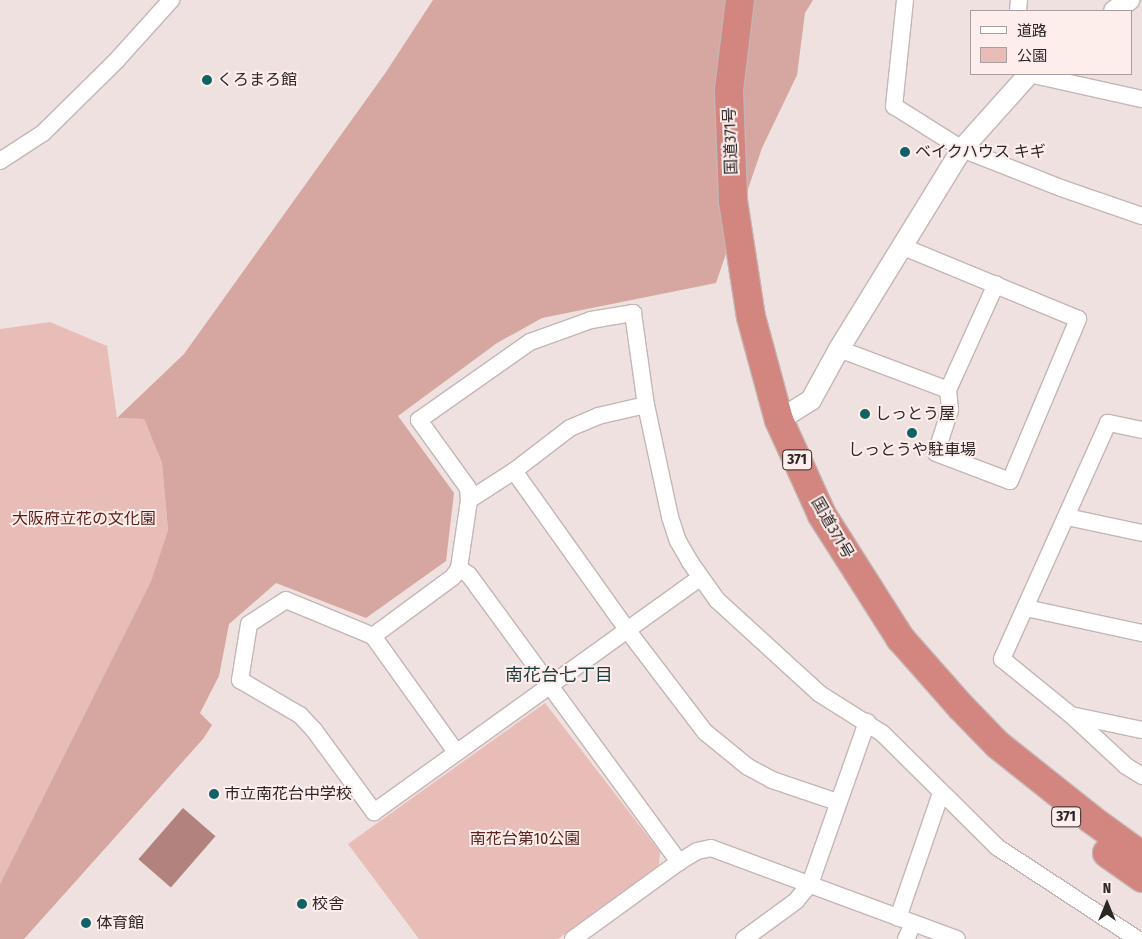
<!DOCTYPE html>
<html>
<head>
<meta charset="utf-8">
<style>
  body { margin:0 }
  #map { position:relative; width:1142px; height:939px; overflow:hidden; background:#efe1df; font-family:"Fira Sans Condensed","Noto Sans JP",sans-serif }
  div>[style] { position:absolute }
  .green>* { inset:0; background:#e9bdb7 }
  .forest>* { inset:0; background:#d6a6a0 }
  .water>* { inset:0; background:#b2837e; transform-origin:0 0 }
  .roads { filter:drop-shadow(1px 0 #c4b6b4) drop-shadow(-1px 0 #c4b6b4) drop-shadow(0 1px #c4b6b4) drop-shadow(0 -1px #c4b6b4) }
  .minor>* { height:16px; margin:-8px; padding:0 8px; transform-origin:8px; border-radius:8px; background:#fff }
  .tertiary>* { height:20px; margin:-10px; padding:0 10px; transform-origin:10px; border-radius:10px; background:#fff }
  .trunk>* { height:28px; margin:-14px; padding:0 14px; transform-origin:14px; border-radius:14px; background:#d2867f }
  .dots>* { width:14px; height:14px; translate:-50% -50%; box-sizing:border-box; border:2px solid #fdeeec; border-radius:50% }
  span { translate:-50% -50%; white-space:nowrap; text-align:center; line-height:1.15; -webkit-text-stroke:4px #fdeeec; paint-order:stroke }
  .shield-label span { padding:1px 4px; background:#fdeeec; border:1px solid; border-radius:4px; -webkit-text-stroke-width:0 }
  .shield-label { font-size:15px; color:#2c2626; font-weight:700 }
  .poi-label { font-size:16px; color:#2c2626 }
  .left { translate:0 -50%; text-align:left }
  .street-label { font-size:16px; color:#2c2626 }
  .park-label { font-size:16px; color:#5c211d }
  .neighbourhood-label { font-size:18px; color:#1b3d3e }
  .legend { position:absolute; left:970px; top:10px; width:162px; height:65px; box-sizing:border-box; background:#fdeeec; border:1px solid #a99e9d; margin:0; padding:6px 9px; list-style:none; font-size:15px; color:#2c2626 }
  .legend li { display:flex; align-items:center; gap:10px; height:25px }
  .legend b { width:25px; border:1px solid #a99e9d }
  .north { position:absolute; left:1082px; top:879px; width:50px; height:50px; -webkit-text-stroke:4px #fdeeec; paint-order:stroke; rotate:0deg; font-size:14px; font-weight:700; line-height:20px; text-align:center; color:#2c2626 }
  .north::after { content:''; display:block; margin:auto; width:18px; height:22px; background:#2c2626; clip-path:polygon(50% 0,100% 100%,50% 72%,0 100%) }
</style>
</head>
<body>
<div id="map">
  <div class="green">
    <i style="clip-path:polygon(50px 322px,107px 346px,117px 418px,144px 419px,162px 463px,168px 530px,151px 581px,0 884px,0 329px)"></i>
    <i style="clip-path:polygon(545px 703px,660px 852px,659px 865px,558px 939px,419px 939px,348px 844px)"></i>
  </div>
  <div class="forest">
    <i style="clip-path:polygon(433px 0,813px 0,805px 13px,797px 75px,762px 148px,716px 283px,542px 318px,497px 343px,398px 416px,454px 493px,446px 561px,366px 618px,276px 583px,229px 624px,219px 676px,200px 713px,212px 725px,203px 739px,24px 939px,0 939px,0 884px,151px 581px,168px 530px,162px 463px,144px 419px,117px 418px,184px 354px,386px 72px)"></i>
  </div>
  <div class="water">
    <i style="left:183px;top:808px;width:43px;height:68px;rotate:41deg"></i>
  </div>
  <div class="roads">
    <div class="minor">
      <i style="left:905px;top:0;width:107px;rotate:95.9deg"></i>
      <i style="left:894px;top:106px;width:80px;rotate:32.3deg"></i>
      <i style="left:962px;top:149px;width:106px;rotate:21.5deg"></i>
      <i style="left:1061px;top:188px;width:86px;rotate:19.1deg"></i>
      <i style="left:1018px;top:11px;width:11px;rotate:-85deg"></i>
      <i style="left:1029px;top:74px;width:116px;rotate:12.5deg"></i>
      <i style="left:0;top:161px;width:51px;rotate:-33.1deg"></i>
      <i style="left:43px;top:133px;width:104px;rotate:-44.6deg"></i>
      <i style="left:117px;top:60px;width:81px;rotate:-48deg"></i>
      <i style="left:839px;top:349px;width:116px;rotate:20.6deg"></i>
      <i style="left:948px;top:390px;width:20px;rotate:84deg"></i>
      <i style="left:950px;top:410px;width:45px;rotate:108deg"></i>
      <i style="left:936px;top:453px;width:79px;rotate:20.7deg"></i>
      <i style="left:1010px;top:481px;width:176px;rotate:-67.2deg"></i>
      <i style="left:1078px;top:319px;width:189px;rotate:-157.6deg"></i>
      <i style="left:948px;top:390px;width:116px;rotate:-65.6deg"></i>
      <i style="left:1142px;top:430px;width:35px;rotate:-168deg"></i>
      <i style="left:1108px;top:423px;width:259px;rotate:114.2deg"></i>
      <i style="left:1002px;top:659px;width:89px;rotate:39.1deg"></i>
      <i style="left:1071px;top:715px;width:75px;rotate:42.8deg"></i>
      <i style="left:1126px;top:766px;width:19px;rotate:32deg"></i>
      <i style="left:514px;top:471px;width:196px;rotate:54.5deg"></i>
      <i style="left:628px;top:631px;width:127px;rotate:52.7deg"></i>
      <i style="left:705px;top:732px;width:55px;rotate:39.1deg"></i>
      <i style="left:748px;top:767px;width:27px;rotate:28deg"></i>
      <i style="left:772px;top:780px;width:69px;rotate:18.7deg"></i>
      <i style="left:469px;top:500px;width:54px;rotate:-32.8deg"></i>
      <i style="left:514px;top:471px;width:71px;rotate:-37.5deg"></i>
      <i style="left:570px;top:428px;width:30px;rotate:-23deg"></i>
      <i style="left:598px;top:416px;width:49px;rotate:-12.9deg"></i>
      <i style="left:1067px;top:517px;width:77px;rotate:12deg"></i>
      <i style="left:459px;top:568px;width:12px;rotate:35deg"></i>
      <i style="left:469px;top:575px;width:356px;rotate:53.8deg"></i>
      <i style="left:1026px;top:608px;width:119px;rotate:12.2deg"></i>
      <i style="left:373px;top:636px;width:99px;rotate:-36.4deg"></i>
      <i style="left:453px;top:577px;width:11px;rotate:-56deg"></i>
      <i style="left:459px;top:568px;width:69px;rotate:-81.6deg"></i>
      <i style="left:469px;top:500px;width:12px;rotate:-95deg"></i>
      <i style="left:468px;top:488px;width:84px;rotate:-125.8deg"></i>
      <i style="left:419px;top:420px;width:136px;rotate:-35.1deg"></i>
      <i style="left:530px;top:342px;width:65px;rotate:-19.8deg"></i>
      <i style="left:591px;top:320px;width:43px;rotate:-9.5deg"></i>
      <i style="left:633px;top:313px;width:93px;rotate:82deg"></i>
      <i style="left:646px;top:405px;width:115px;rotate:77.9deg"></i>
      <i style="left:670px;top:517px;width:25px;rotate:72deg"></i>
      <i style="left:678px;top:541px;width:24px;rotate:60deg"></i>
      <i style="left:690px;top:562px;width:47px;rotate:54.6deg"></i>
      <i style="left:717px;top:600px;width:139px;rotate:42.4deg"></i>
      <i style="left:820px;top:694px;width:73px;rotate:32.2deg"></i>
      <i style="left:882px;top:733px;width:162px;rotate:44.7deg"></i>
      <i style="left:997px;top:847px;width:168px;rotate:33.3deg"></i>
      <i style="left:1071px;top:715px;width:73px;rotate:11.9deg"></i>
      <i style="left:456px;top:752px;width:143px;rotate:-125.6deg"></i>
      <i style="left:373px;top:636px;width:94px;rotate:-157.5deg"></i>
      <i style="left:286px;top:600px;width:44px;rotate:147deg"></i>
      <i style="left:249px;top:624px;width:57px;rotate:99.1deg"></i>
      <i style="left:240px;top:680px;width:69px;rotate:30.3deg"></i>
      <i style="left:300px;top:715px;width:21px;rotate:47deg"></i>
      <i style="left:314px;top:730px;width:102px;rotate:53.8deg"></i>
      <i style="left:374px;top:812px;width:401px;rotate:-35.7deg"></i>
      <i style="left:898px;top:918px;width:132px;rotate:-71deg"></i>
      <i style="left:573px;top:939px;width:131px;rotate:-36deg"></i>
      <i style="left:679px;top:862px;width:21px;rotate:-31deg"></i>
      <i style="left:697px;top:851px;width:14px;rotate:-12deg"></i>
      <i style="left:711px;top:848px;width:262px;rotate:20.3deg"></i>
      <i style="left:744px;top:939px;width:64px;rotate:-36.2deg"></i>
      <i style="left:796px;top:901px;width:22px;rotate:-51deg"></i>
      <i style="left:810px;top:884px;width:172px;rotate:-70.6deg"></i>
      <i style="left:906px;top:939px;width:17px;rotate:-65deg"></i>
    </div>
    <div class="tertiary">
      <i style="left:1114px;top:11px;width:19px;rotate:-36deg"></i>
      <i style="left:779px;top:420px;width:38px;rotate:-32deg"></i>
      <i style="left:811px;top:400px;width:58px;rotate:-61.2deg"></i>
      <i style="left:839px;top:349px;width:235px;rotate:-58.4deg"></i>
      <i style="left:962px;top:149px;width:101px;rotate:-48.2deg"></i>
    </div>
    <div class="trunk">
      <i style="left:740px;top:0;width:91px;rotate:97deg"></i>
      <i style="left:729px;top:90px;width:111px;rotate:87.9deg"></i>
      <i style="left:733px;top:201px;width:117px;rotate:81.2deg"></i>
      <i style="left:751px;top:317px;width:107px;rotate:74.8deg"></i>
      <i style="left:779px;top:420px;width:104px;rotate:65.6deg"></i>
      <i style="left:822px;top:515px;width:146px;rotate:57.6deg"></i>
      <i style="left:900px;top:638px;width:92px;rotate:48.5deg"></i>
      <i style="left:961px;top:707px;width:53px;rotate:45.8deg"></i>
      <i style="left:998px;top:745px;width:119px;rotate:38.5deg"></i>
      <i style="left:1091px;top:819px;width:63px;rotate:36deg"></i>
      <i style="left:1107px;top:853px;width:43px;rotate:35.5deg"></i>
    </div>
  </div>
  <div class="dots">
    <i style="left:207px;top:80px;background:#116264"></i>
    <i style="left:905px;top:152px;background:#116264"></i>
    <i style="left:865px;top:414px;background:#116264"></i>
    <i style="left:912px;top:433px;background:#116264"></i>
    <i style="left:214px;top:794px;background:#116264"></i>
    <i style="left:302px;top:904px;background:#116264"></i>
    <i style="left:86px;top:923px;background:#116264"></i>
  </div>
  <div class="shield-label">
    <span style="left:797px;top:460px">371</span>
    <span style="left:1066px;top:817px">371</span>
  </div>
  <div class="poi-label">
    <span class="left" style="left:217px;top:80px">くろまろ館</span>
    <span class="left" style="left:915px;top:152px">ベイクハウス キギ</span>
    <span class="left" style="left:875px;top:414px">しっとう屋</span>
    <span style="left:912px;top:450px">しっとうや駐車場</span>
    <span class="left" style="left:224px;top:794px">市立南花台中学校</span>
    <span class="left" style="left:312px;top:904px">校舎</span>
    <span class="left" style="left:96px;top:923px">体育館</span>
  </div>
  <div class="street-label">
    <span style="left:731px;top:141px;rotate:-92deg">国道371号</span>
    <span style="left:832px;top:528px;rotate:60deg">国道371号</span>
  </div>
  <div class="park-label">
    <span style="left:84px;top:519px">大阪府立花の文化園</span>
    <span style="left:525px;top:839px">南花台第10公園</span>
  </div>
  <div class="neighbourhood-label">
    <span style="left:559px;top:675px">南花台七丁目</span>
  </div>
  <ul class="legend">
  <li><b style="height:6px;background:#fff"></b>道路</li>
  <li><b style="height:14px;background:#e9bdb7"></b>公園</li>
  </ul>
  <div class="north">N</div>
</div>
</body>
</html>
